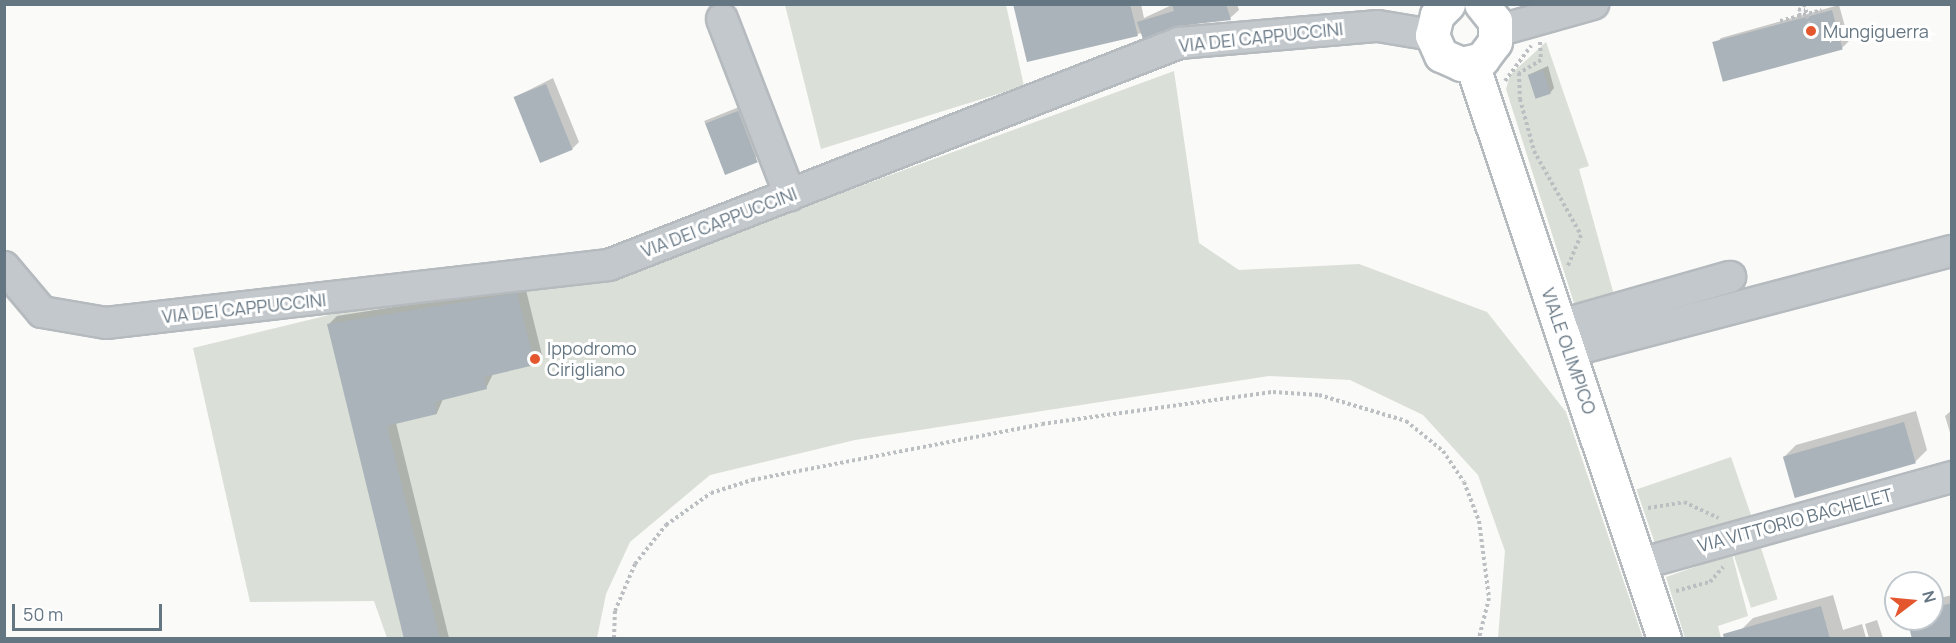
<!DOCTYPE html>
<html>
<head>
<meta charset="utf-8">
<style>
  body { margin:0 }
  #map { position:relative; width:1956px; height:643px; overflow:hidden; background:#fafaf8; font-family:Manrope,sans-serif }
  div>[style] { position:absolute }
  .green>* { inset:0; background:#dadfd7; transform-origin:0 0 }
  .shadow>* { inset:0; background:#0003; transform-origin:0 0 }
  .building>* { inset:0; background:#aab3b9; transform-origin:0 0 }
  .path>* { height:4px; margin-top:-2px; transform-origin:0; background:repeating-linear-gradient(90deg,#bbbfc2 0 3px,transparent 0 6px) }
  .roads { filter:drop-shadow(2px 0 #b5babe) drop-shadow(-2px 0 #b5babe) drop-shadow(0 2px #b5babe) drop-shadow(0 -2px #b5babe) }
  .minor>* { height:30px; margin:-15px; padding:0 15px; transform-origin:15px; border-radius:15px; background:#c3c8cc }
  .major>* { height:33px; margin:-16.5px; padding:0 16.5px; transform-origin:16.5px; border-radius:16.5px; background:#fff }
  .dots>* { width:16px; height:16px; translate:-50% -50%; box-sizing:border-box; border:3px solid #fff; border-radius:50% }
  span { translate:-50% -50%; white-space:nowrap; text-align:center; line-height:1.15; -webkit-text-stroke:6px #fff; paint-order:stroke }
  .poi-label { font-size:18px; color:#657683 }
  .left { translate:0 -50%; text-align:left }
  .street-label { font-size:18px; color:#657683 }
  .frame { position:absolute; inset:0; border:6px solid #657683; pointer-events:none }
  .north { position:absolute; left:1884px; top:571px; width:60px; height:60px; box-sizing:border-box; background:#fff; border:2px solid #c1c8cd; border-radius:50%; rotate:74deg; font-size:16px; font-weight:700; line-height:24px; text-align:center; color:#657683 }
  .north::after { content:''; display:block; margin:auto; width:21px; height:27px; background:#e4572e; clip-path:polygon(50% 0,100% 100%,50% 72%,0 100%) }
  .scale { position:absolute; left:12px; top:604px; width:150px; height:27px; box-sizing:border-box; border:3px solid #657683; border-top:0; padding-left:8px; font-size:18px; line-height:21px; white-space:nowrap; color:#657683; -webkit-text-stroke:4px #fff; paint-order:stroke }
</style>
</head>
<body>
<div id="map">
  <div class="green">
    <i style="clip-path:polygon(785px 5px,1006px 5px,1024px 86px,821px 149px)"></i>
    <i style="clip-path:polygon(1546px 42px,1589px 166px,1579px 169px,1614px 295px,1574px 303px,1506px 89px,1510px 75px)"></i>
    <i style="clip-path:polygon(1174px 71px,1199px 243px,1239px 270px,1359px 264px,1487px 312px,1566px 412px,1643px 638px,1498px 638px,1505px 551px,1478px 475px,1423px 415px,1350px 380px,1269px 376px,855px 440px,710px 475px,630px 542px,606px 594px,597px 638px,387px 638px,374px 601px,250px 602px,193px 348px,358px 308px,516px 281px,556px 288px,650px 263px)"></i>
    <i style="left:1731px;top:457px;width:68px;height:100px;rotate:71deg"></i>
    <i style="left:1760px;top:545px;width:57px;height:28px;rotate:72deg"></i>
    <i style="clip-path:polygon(1732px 554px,1748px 616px,1718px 626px,1721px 638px,1685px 638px,1666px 577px)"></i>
  </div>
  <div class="shadow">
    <i style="clip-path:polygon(1014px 4px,1141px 4px,1144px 18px,1174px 4px,1237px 4px,1239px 10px,1230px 18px,1137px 34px)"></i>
    <i style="clip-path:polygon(1839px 5px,1849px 41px,1842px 48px,1715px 45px,1721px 38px)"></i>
    <i style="clip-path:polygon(1548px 66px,1554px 88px,1550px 93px,1528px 75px)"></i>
    <i style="clip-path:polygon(553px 78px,579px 142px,572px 149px,515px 97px)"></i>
    <i style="left:744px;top:105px;width:53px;height:43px;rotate:68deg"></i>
    <i style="clip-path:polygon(525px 286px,542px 355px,534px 363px,493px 374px,486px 388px,443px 399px,437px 413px,396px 423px,449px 638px,405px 638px,329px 324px,337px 316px)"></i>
    <i style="clip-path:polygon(1952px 410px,1952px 439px,1945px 416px)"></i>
    <i style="clip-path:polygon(1916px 411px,1927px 450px,1915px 462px,1784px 457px,1796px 445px)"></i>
    <i style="clip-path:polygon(1833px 595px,1843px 630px,1862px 624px,1866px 638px,1743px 638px,1741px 630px,1753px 618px)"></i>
    <i style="clip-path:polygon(1952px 595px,1952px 638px,1908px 619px,1932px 619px,1932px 600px)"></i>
    <i style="clip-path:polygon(1877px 620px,1883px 638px,1869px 638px,1865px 624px)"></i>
  </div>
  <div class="building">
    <i style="clip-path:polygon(1013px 4px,1130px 4px,1138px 36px,1027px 62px)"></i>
    <i style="clip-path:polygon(1172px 4px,1226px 4px,1231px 20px,1177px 26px,1143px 39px,1137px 22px,1174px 11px)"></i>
    <i style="left:1832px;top:10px;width:41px;height:124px;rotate:75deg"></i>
    <i style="left:1543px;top:70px;width:25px;height:16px;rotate:72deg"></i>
    <i style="left:546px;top:84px;width:71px;height:35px;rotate:68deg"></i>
    <i style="left:738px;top:111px;width:55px;height:35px;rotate:69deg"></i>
    <i style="clip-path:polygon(517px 293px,535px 365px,484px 377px,487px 389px,435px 402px,437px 414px,387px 426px,440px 639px,404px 639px,327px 324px)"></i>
    <i style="left:1904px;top:422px;width:43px;height:126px;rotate:74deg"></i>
    <i style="clip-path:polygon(1952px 603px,1952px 639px,1912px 639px,1907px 619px,1932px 619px,1932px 608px)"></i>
    <i style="clip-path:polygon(1821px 606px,1830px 639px,1724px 639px,1723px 634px)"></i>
  </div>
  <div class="path">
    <i style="left:1804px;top:4px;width:28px;rotate:75deg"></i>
    <i style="left:1800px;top:16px;width:6px;rotate:-108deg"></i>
    <i style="left:1798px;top:10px;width:7px;rotate:-16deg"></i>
    <i style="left:1780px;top:21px;width:43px;rotate:-14.7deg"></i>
    <i style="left:1540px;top:42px;width:18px;rotate:87deg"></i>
    <i style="left:1541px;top:60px;width:26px;rotate:149deg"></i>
    <i style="left:1519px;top:73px;width:26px;rotate:88deg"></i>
    <i style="left:1520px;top:99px;width:54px;rotate:74.9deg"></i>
    <i style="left:1534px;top:151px;width:96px;rotate:60.8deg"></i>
    <i style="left:1581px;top:235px;width:34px;rotate:113deg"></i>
    <i style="left:1505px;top:81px;width:44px;rotate:-53.4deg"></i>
    <i style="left:1648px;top:508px;width:36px;rotate:-9deg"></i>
    <i style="left:1684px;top:502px;width:38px;rotate:25deg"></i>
    <i style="left:1676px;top:591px;width:35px;rotate:-15deg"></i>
    <i style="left:1710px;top:582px;width:20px;rotate:-49deg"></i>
    <i style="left:614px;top:638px;width:27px;rotate:-88deg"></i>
    <i style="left:615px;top:611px;width:51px;rotate:-66.9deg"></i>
    <i style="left:635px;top:564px;width:50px;rotate:-51.5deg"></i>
    <i style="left:666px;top:525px;width:55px;rotate:-35.4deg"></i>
    <i style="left:711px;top:493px;width:43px;rotate:-17.6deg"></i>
    <i style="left:752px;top:480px;width:295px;rotate:-10.9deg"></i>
    <i style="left:1042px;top:424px;width:233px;rotate:-7.9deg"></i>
    <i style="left:1273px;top:392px;width:46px;rotate:3.7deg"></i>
    <i style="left:1319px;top:395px;width:91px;rotate:16.6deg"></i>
    <i style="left:1406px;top:421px;width:48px;rotate:39deg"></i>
    <i style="left:1443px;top:451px;width:37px;rotate:56deg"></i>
    <i style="left:1464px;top:482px;width:42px;rotate:69deg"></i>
    <i style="left:1479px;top:521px;width:78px;rotate:82.6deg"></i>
    <i style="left:1489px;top:598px;width:41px;rotate:104deg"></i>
  </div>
  <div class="roads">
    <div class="minor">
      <i style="left:722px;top:19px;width:189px;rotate:68.9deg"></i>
      <i style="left:1497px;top:31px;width:100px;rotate:-15.7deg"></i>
      <i style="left:4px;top:267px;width:59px;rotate:49.8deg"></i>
      <i style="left:42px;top:312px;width:65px;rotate:9.8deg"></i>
      <i style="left:106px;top:323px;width:506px;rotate:-6.58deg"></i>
      <i style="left:609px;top:265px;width:612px;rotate:-21.28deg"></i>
      <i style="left:1179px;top:43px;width:200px;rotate:-4.9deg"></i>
      <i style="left:1378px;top:26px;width:55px;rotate:9.5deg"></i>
      <i style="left:1561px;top:325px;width:176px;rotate:-15.9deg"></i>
      <i style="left:1570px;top:351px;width:395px;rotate:-14.7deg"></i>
      <i style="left:1640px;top:564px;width:324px;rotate:-15.6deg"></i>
    </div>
    <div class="major">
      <i style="left:1448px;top:4px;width:16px;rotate:135deg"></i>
      <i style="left:1437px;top:15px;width:21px;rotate:104deg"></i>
      <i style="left:1432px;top:35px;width:22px;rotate:66deg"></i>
      <i style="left:1441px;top:55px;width:22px;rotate:24deg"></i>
      <i style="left:1461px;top:64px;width:22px;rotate:-13deg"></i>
      <i style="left:1482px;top:59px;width:21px;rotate:-53deg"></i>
      <i style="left:1495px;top:42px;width:21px;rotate:-90deg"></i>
      <i style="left:1495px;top:21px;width:22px;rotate:-129deg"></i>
      <i style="left:1472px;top:64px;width:605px;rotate:71.51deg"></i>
    </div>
  </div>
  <div class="dots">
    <i style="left:1811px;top:31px;background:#e4572e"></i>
    <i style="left:535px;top:359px;background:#e4572e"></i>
  </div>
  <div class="poi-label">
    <span class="left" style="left:1823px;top:31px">Mungiguerra</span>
    <span class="left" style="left:547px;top:359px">Ippodromo<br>Cirigliano</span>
  </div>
  <div class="street-label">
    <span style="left:1261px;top:37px;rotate:-6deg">VIA DEI CAPPUCCINI</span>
    <span style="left:719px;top:222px;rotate:-21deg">VIA DEI CAPPUCCINI</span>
    <span style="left:244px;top:308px;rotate:-6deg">VIA DEI CAPPUCCINI</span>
    <span style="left:1569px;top:351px;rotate:71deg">VIALE OLIMPICO</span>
    <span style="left:1795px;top:520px;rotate:-15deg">VIA VITTORIO BACHELET</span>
  </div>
  <div class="frame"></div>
  <div class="north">N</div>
  <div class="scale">50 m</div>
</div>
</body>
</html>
